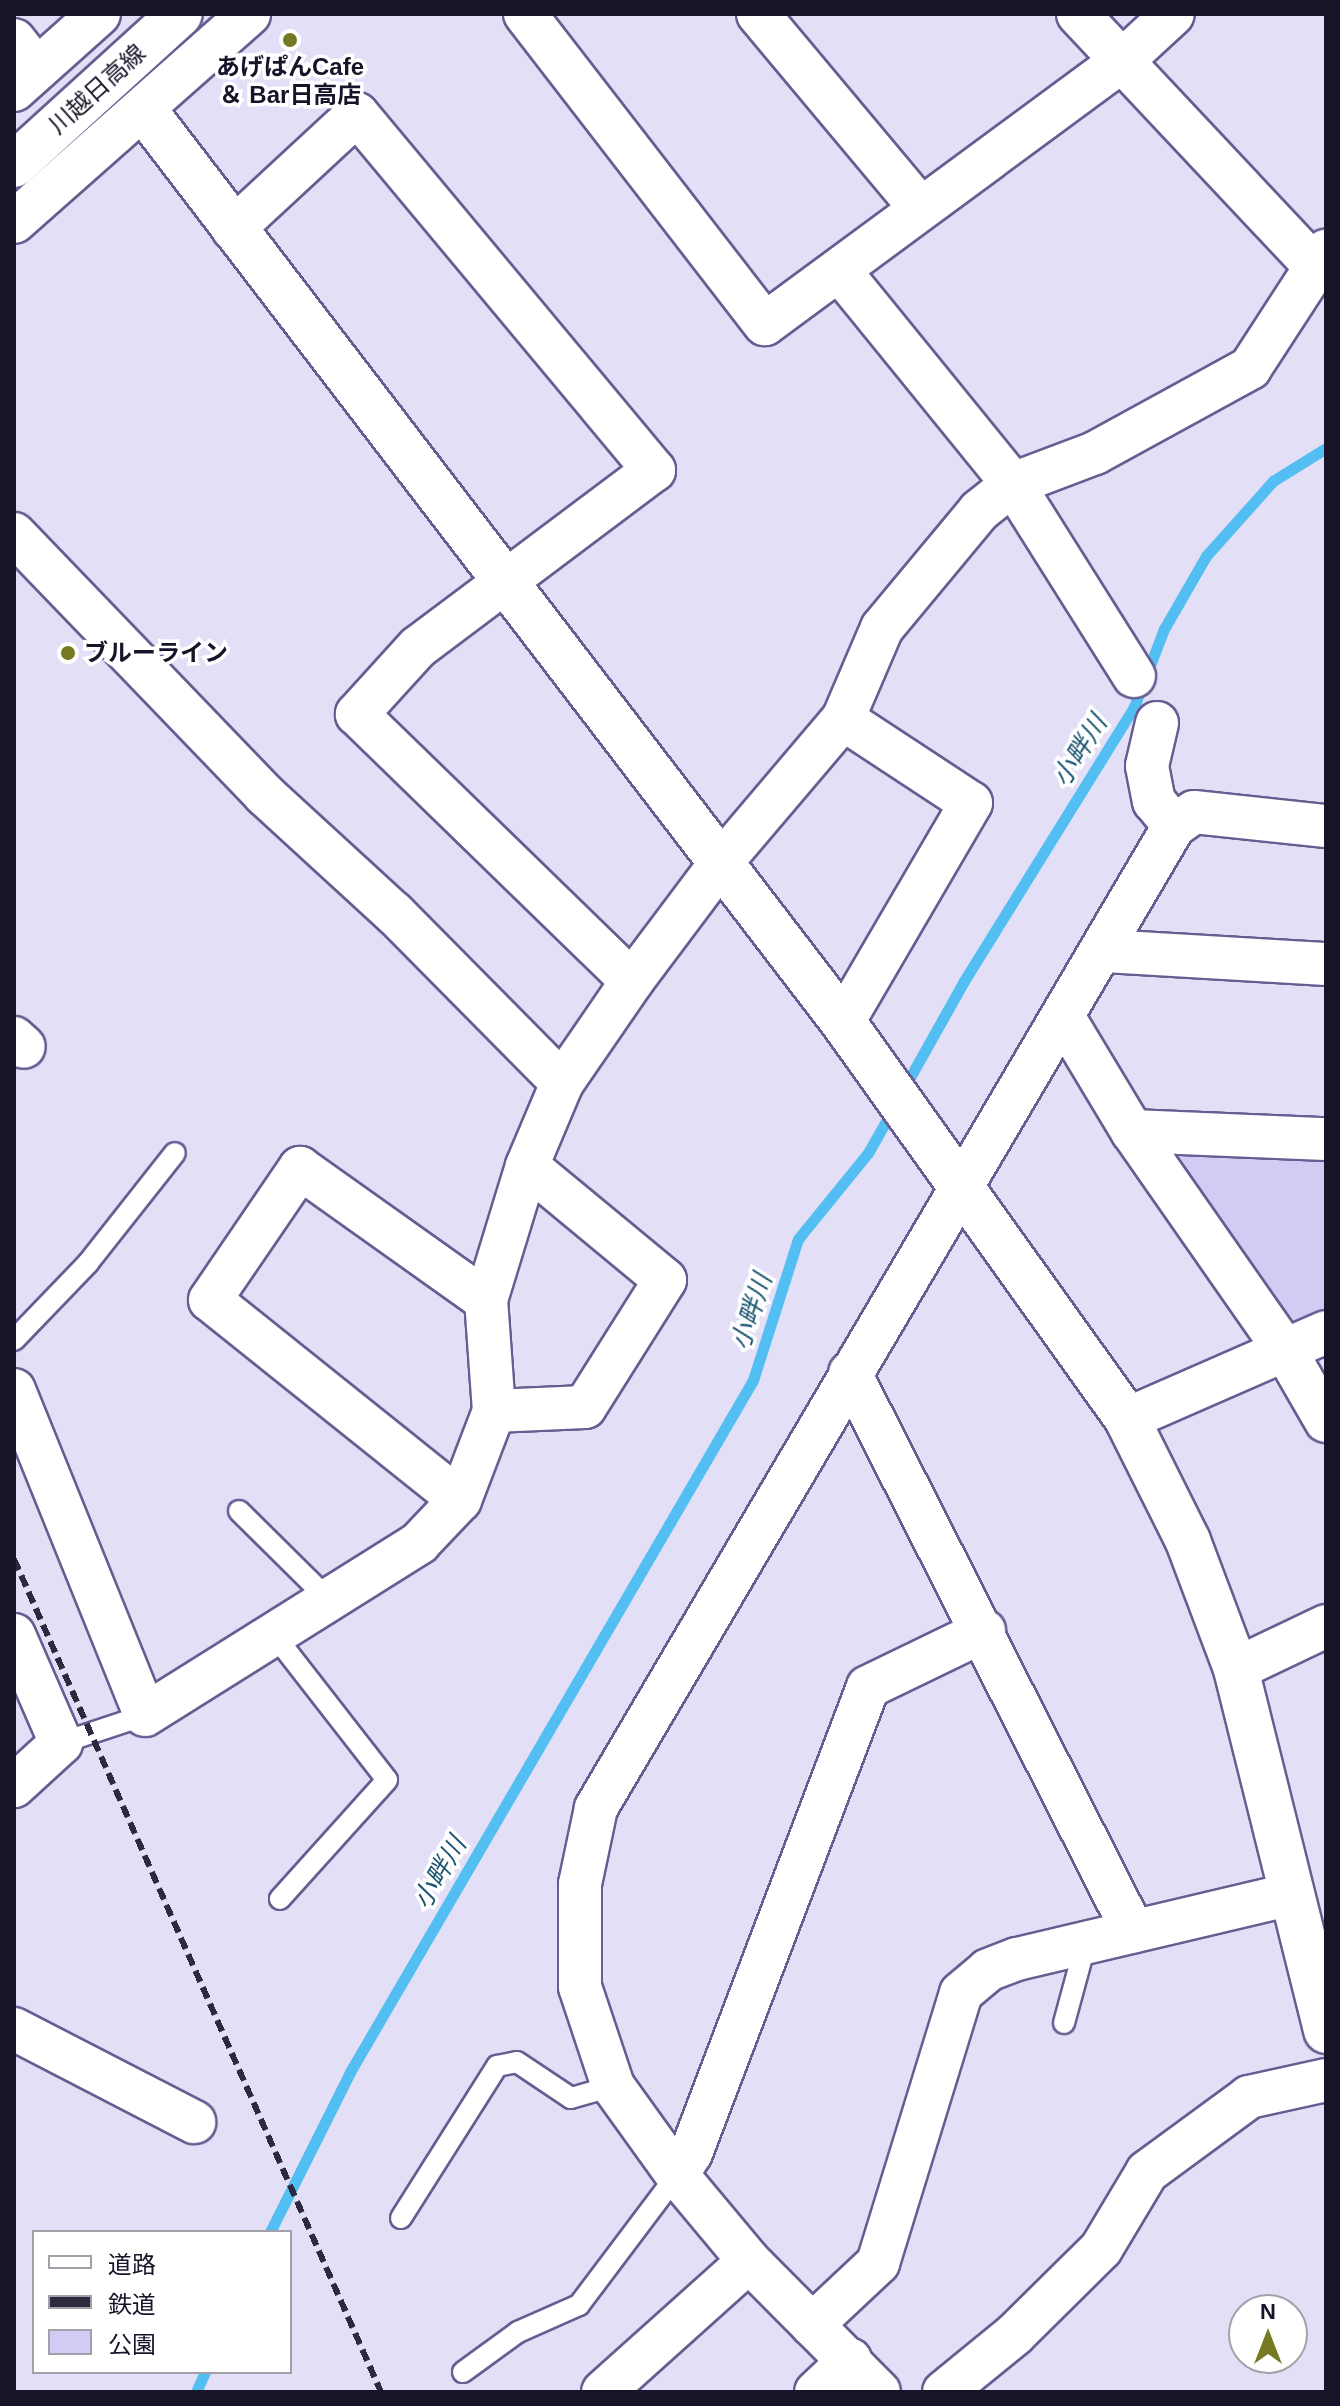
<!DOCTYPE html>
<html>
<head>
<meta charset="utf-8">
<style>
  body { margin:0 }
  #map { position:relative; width:1340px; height:2406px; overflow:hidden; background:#e3dff7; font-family:Helvetica,"Noto Sans JP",sans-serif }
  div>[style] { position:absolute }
  .green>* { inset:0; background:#d2ccf5 }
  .stream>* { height:11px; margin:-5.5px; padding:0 5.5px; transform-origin:5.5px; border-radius:5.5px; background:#52bef1 }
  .roads { filter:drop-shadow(2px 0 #675d91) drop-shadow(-2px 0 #675d91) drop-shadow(0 2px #675d91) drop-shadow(0 -2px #675d91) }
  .service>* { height:20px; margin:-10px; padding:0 10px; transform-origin:10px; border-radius:10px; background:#fff }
  .minor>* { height:42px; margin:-21px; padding:0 21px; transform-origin:21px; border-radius:21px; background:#fff }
  .tertiary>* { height:44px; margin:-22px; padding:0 22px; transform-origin:22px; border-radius:22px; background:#fff }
  .primary>* { height:44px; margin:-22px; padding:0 22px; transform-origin:22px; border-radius:22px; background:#fff }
  .rail>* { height:6px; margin-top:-3px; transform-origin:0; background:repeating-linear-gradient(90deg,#2d293e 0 12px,transparent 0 18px) }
  .dots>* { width:22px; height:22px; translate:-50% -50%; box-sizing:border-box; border:4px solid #fff; border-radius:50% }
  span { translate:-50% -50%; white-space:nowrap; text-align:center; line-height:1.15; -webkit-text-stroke:7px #fff; paint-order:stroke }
  .poi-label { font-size:24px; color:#171328; font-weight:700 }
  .left { translate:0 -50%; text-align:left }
  .street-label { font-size:24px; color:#171328 }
  .water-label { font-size:26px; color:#1b556f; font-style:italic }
  .frame { position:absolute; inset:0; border:16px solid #171328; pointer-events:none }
  .legend { position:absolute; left:32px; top:2230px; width:260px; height:144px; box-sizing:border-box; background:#fff; border:2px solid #a2a1a9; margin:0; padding:10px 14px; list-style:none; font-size:24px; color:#171328 }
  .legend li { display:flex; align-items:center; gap:16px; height:40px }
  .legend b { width:40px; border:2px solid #a2a1a9 }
  .north { position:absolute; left:1228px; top:2294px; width:80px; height:80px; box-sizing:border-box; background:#fff; border:2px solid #a2a1a9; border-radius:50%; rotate:0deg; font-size:22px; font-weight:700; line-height:32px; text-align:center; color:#171328 }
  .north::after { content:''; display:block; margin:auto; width:28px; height:36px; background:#757921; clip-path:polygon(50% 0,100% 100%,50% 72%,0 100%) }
</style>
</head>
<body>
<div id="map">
  <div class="green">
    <i style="clip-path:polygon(1170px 1152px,1326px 1159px,1326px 1313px,1292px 1327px)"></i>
  </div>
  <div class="stream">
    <i style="left:904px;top:1088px;width:123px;rotate:-60.7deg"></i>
    <i style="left:964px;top:981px;width:322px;rotate:-58.2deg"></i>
    <i style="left:1134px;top:707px;width:84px;rotate:-69deg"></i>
    <i style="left:1164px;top:629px;width:84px;rotate:-60.1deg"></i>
    <i style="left:1206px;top:556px;width:101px;rotate:-48.2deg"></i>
    <i style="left:1273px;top:481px;width:62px;rotate:-31.9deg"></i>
    <i style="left:270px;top:2232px;width:179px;rotate:-63.4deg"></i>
    <i style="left:350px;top:2072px;width:801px;rotate:-59.78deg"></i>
    <i style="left:753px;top:1380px;width:148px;rotate:-72.3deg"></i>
    <i style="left:798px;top:1239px;width:111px;rotate:-50.9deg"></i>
    <i style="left:868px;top:1153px;width:53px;rotate:-60.5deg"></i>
    <i style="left:196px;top:2392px;width:22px;rotate:-66deg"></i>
  </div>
  <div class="roads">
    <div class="service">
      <i style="left:14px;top:1340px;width:107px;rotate:-46.1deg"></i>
      <i style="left:88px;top:1263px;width:140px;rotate:-51.7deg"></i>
      <i style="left:239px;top:1511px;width:125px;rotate:44.7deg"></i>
      <i style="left:275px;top:1636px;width:182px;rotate:52.1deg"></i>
      <i style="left:387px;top:1780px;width:160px;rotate:132deg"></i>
      <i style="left:61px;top:1743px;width:89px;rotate:-18.4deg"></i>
      <i style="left:1064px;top:2023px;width:84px;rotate:-74.8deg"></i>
      <i style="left:401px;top:2218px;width:180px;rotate:-57.7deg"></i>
      <i style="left:497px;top:2066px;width:20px;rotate:-11deg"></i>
      <i style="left:517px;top:2062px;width:65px;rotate:33.7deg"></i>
      <i style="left:571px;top:2098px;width:44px;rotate:-15.9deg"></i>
      <i style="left:463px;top:2372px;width:68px;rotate:-36deg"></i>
      <i style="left:518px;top:2332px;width:67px;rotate:-23.9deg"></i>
      <i style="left:579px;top:2305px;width:163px;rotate:-53deg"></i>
    </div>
    <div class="minor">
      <i style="left:525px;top:14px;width:392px;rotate:52.3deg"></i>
      <i style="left:765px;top:324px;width:443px;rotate:-36.4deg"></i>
      <i style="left:1122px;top:61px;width:69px;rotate:-42.7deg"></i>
      <i style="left:758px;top:14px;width:253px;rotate:50.1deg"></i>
      <i style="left:1078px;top:14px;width:346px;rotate:46.8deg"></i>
      <i style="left:14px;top:40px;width:37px;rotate:52deg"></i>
      <i style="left:14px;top:90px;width:114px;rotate:-41.8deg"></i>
      <i style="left:14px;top:222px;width:314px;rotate:-41.5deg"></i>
      <i style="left:233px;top:229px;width:169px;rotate:-42.8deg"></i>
      <i style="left:357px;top:114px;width:464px;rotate:50.2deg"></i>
      <i style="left:654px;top:470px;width:295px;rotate:143.1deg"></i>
      <i style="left:418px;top:647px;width:91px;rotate:132.3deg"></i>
      <i style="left:357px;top:714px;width:383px;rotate:44.2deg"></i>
      <i style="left:839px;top:270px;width:276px;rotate:50.9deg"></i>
      <i style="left:1013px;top:484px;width:227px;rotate:57.8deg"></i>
      <i style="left:14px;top:534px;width:362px;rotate:46.1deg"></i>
      <i style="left:265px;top:795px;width:175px;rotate:42.5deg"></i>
      <i style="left:394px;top:913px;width:239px;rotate:45.3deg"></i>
      <i style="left:843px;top:719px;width:153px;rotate:33.3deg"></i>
      <i style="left:971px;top:803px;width:254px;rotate:120.3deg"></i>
      <i style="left:1157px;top:723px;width:44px;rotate:103.1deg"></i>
      <i style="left:1147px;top:766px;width:36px;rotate:79deg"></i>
      <i style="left:1154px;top:801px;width:32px;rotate:51deg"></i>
      <i style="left:1174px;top:826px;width:24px;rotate:-35deg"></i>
      <i style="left:1194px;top:812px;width:133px;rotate:6.1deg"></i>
      <i style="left:1105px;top:951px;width:221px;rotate:3.4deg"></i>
      <i style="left:1064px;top:1018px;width:132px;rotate:59deg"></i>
      <i style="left:1132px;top:1131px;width:267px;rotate:55.1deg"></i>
      <i style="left:1285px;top:1350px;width:82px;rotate:60deg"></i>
      <i style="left:14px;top:1038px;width:13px;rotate:42deg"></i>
      <i style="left:1132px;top:1131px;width:194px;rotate:2.4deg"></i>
      <i style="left:850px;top:1373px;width:626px;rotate:63.11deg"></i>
      <i style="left:14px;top:1390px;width:350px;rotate:68deg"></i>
      <i style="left:145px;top:1715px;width:324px;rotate:-32.1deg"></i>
      <i style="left:419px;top:1543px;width:59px;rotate:-46.4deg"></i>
      <i style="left:460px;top:1500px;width:95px;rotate:-69.1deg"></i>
      <i style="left:494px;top:1411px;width:111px;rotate:-94.1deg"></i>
      <i style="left:486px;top:1300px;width:140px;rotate:-73deg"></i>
      <i style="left:527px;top:1166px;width:90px;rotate:-67.1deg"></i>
      <i style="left:562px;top:1083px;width:124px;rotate:-55.5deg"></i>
      <i style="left:632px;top:981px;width:145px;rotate:-53.1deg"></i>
      <i style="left:719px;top:865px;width:192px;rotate:-49.7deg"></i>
      <i style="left:843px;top:719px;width:99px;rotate:-66.8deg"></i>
      <i style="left:882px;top:628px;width:152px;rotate:-50.3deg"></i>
      <i style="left:979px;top:511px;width:43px;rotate:-38.5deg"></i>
      <i style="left:1013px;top:484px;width:88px;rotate:-20.7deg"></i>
      <i style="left:1095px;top:453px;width:177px;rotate:-28.7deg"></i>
      <i style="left:1250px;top:368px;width:140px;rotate:-57deg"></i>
      <i style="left:494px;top:1411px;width:91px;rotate:-2.5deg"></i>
      <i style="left:585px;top:1407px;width:150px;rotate:-57.8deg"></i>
      <i style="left:665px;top:1280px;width:179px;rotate:-140.4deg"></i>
      <i style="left:1127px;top:1419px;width:217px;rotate:-23.6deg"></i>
      <i style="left:460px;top:1500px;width:320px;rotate:-141.3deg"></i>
      <i style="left:210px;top:1300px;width:160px;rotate:-55.7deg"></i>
      <i style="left:300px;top:1168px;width:228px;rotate:35.4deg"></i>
      <i style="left:14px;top:1635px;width:118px;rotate:66.5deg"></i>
      <i style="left:61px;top:1743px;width:64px;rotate:137.5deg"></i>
      <i style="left:1236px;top:1669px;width:100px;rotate:-25.5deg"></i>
      <i style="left:14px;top:2029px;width:203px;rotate:27.3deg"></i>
      <i style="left:677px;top:2175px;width:26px;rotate:-58deg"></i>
      <i style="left:691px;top:2153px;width:498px;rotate:-69.2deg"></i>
      <i style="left:868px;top:1687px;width:129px;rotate:-25.8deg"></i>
      <i style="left:812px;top:2325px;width:91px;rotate:-43.2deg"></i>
      <i style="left:878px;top:2263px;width:282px;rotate:-72.9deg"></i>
      <i style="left:961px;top:1993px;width:35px;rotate:-40deg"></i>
      <i style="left:988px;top:1970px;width:31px;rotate:-21deg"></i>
      <i style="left:1017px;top:1959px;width:283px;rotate:-13.3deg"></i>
      <i style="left:603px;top:2392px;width:196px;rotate:-41.9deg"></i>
      <i style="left:816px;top:2392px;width:47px;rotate:-43.3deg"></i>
      <i style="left:879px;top:2392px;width:185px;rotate:-134.8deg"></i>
      <i style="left:749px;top:2261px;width:112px;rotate:-129.9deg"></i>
      <i style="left:677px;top:2175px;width:110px;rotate:-125.7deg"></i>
      <i style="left:613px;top:2086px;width:104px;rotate:-108.4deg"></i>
      <i style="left:580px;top:1987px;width:103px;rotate:-90deg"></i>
      <i style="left:580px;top:1884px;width:78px;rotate:-78.1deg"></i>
      <i style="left:596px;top:1808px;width:1139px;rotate:-59.52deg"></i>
      <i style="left:944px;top:2392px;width:92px;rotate:-39.2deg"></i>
      <i style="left:1015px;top:2334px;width:121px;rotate:-44.7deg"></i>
      <i style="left:1101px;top:2249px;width:90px;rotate:-59.1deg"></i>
      <i style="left:1147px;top:2172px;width:127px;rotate:-36.3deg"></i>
      <i style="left:1249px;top:2097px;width:79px;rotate:-12.4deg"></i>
    </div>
    <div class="tertiary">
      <i style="left:144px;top:110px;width:1149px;rotate:52.53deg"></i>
      <i style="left:843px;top:1022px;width:488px;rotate:54.4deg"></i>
      <i style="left:1127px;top:1419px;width:136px;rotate:63.4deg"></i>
      <i style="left:1188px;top:1541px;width:137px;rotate:69.4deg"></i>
      <i style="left:1236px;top:1669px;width:373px;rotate:76deg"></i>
    </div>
    <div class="primary">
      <i style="left:14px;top:165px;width:224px;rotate:-42.3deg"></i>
    </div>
  </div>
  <div class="rail">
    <i style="left:14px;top:1559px;width:910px;rotate:66.22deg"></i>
  </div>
  <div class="dots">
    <i style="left:290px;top:40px;background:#757921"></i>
    <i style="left:68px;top:653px;background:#757921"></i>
  </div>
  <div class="poi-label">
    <span style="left:290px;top:81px">あげぱんCafe<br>＆ Bar日高店</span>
    <span class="left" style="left:84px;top:653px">ブルーライン</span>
  </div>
  <div class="street-label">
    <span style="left:97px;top:89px;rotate:-42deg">川越日高線</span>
  </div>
  <div class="water-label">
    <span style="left:1080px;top:751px;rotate:-58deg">小畔川</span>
    <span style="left:752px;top:1312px;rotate:-72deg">小畔川</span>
    <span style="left:440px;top:1873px;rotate:-60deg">小畔川</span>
  </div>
  <div class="frame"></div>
  <ul class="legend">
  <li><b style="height:10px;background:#fff"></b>道路</li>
  <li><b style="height:10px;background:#2d293e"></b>鉄道</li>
  <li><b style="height:22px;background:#d2ccf5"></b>公園</li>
  </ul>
  <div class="north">N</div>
</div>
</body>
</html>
